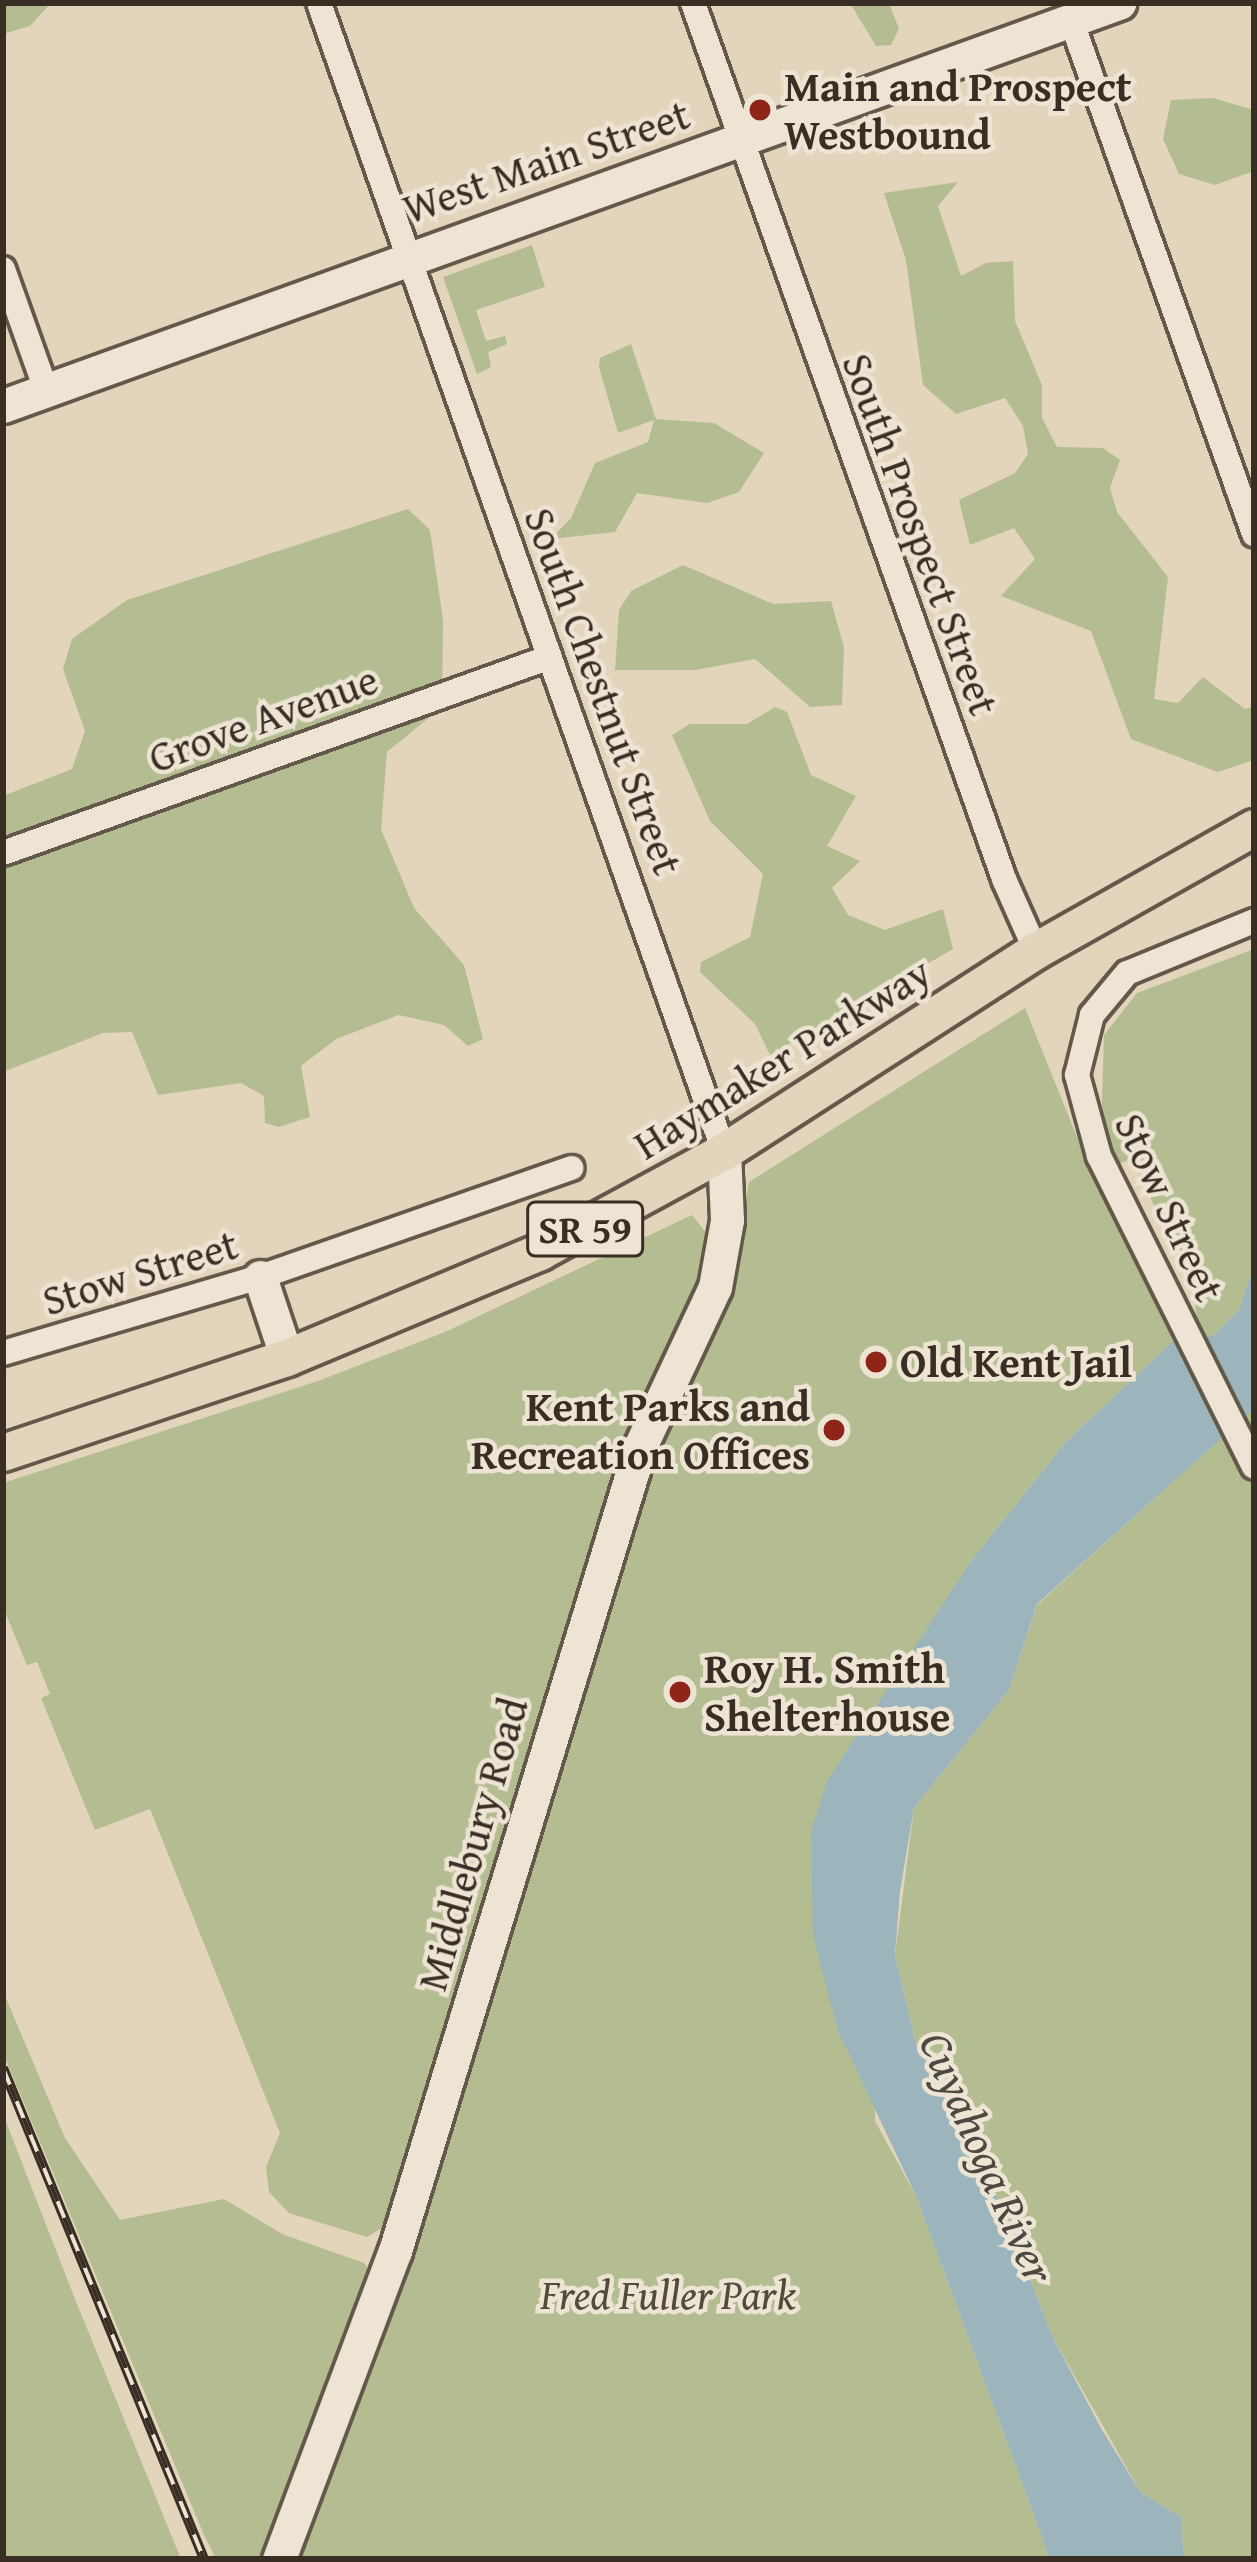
<!DOCTYPE html>
<html>
<head>
<meta charset="utf-8">
<style>
  body { margin:0 }
  #map { position:relative; width:1257px; height:2562px; overflow:hidden; background:#e3d5bb; font-family:"Gentium Book Plus",serif }
  div>[style] { position:absolute }
  .green>* { inset:0; background:#b3bd91 }
  .water>* { inset:0; background:#9cb5bc }
  .roads { filter:drop-shadow(3px 0 #63584a) drop-shadow(-3px 0 #63584a) drop-shadow(0 3px #63584a) drop-shadow(0 -3px #63584a) }
  .street>* { height:24px; margin:-12px; padding:0 12px; transform-origin:12px; border-radius:12px; background:#ede4d3 }
  .secondary>* { height:33px; margin:-16.5px; padding:0 16.5px; transform-origin:16.5px; border-radius:16.5px; background:#ede4d3 }
  .primary>* { height:36px; margin:-18px; padding:0 18px; transform-origin:18px; border-radius:18px; background:#e3d5bb }
  .rail>* { height:10px; margin-top:-5px; transform-origin:0; background:repeating-linear-gradient(90deg,#ede4d3 0 18px,#382e24 0 36px); box-sizing:border-box; border-block:3px solid #382e24 }
  .dots>* { width:33px; height:33px; translate:-50% -50%; box-sizing:border-box; border:6px solid #ede4d3; border-radius:50% }
  span { translate:-50% -50%; white-space:nowrap; text-align:center; line-height:1.15; -webkit-text-stroke:9px #ede4d3; paint-order:stroke }
  .shield-label span { padding:3px 9px; background:#ede4d3; border:3px solid; border-radius:9px; -webkit-text-stroke-width:0 }
  .shield-label { font-size:39px; color:#382e24; font-weight:700 }
  .poi-label { font-size:42px; color:#382e24; font-weight:700 }
  .left { translate:0 -50%; text-align:left }
  .right { translate:-100% -50%; text-align:right }
  .street-label { font-size:42px; color:#382e24 }
  .park-label { font-size:42px; color:#514b3a; font-style:italic }
  .water-label { font-size:45px; color:#4c4942; font-style:italic }
  .frame { position:absolute; inset:0; border:6px solid #382e24; pointer-events:none }
</style>
</head>
<body>
<div id="map">
  <div class="green">
    <i style="clip-path:polygon(3px 3px,51px 3px,30px 26px,3px 34px)"></i>
    <i style="clip-path:polygon(850px 3px,889px 3px,899px 29px,891px 45px,876px 46px)"></i>
    <i style="clip-path:polygon(1213px 98px,1254px 110px,1254px 171px,1215px 185px,1179px 174px,1163px 139px,1171px 100px)"></i>
    <i style="clip-path:polygon(958px 182px,938px 206px,961px 276px,986px 263px,1013px 261px,1015px 321px,1042px 385px,1042px 418px,1057px 447px,1103px 448px,1120px 460px,1110px 488px,1117px 512px,1168px 577px,1154px 699px,1178px 703px,1203px 677px,1245px 709px,1254px 706px,1254px 760px,1218px 772px,1131px 739px,1091px 631px,1001px 596px,1035px 559px,1014px 528px,970px 545px,959px 500px,1015px 473px,1028px 454px,1023px 426px,1005px 398px,956px 414px,923px 385px,906px 260px,884px 193px)"></i>
    <i style="clip-path:polygon(532px 245px,545px 287px,476px 310px,486px 341px,505px 336px,507px 344px,488px 352px,491px 367px,477px 374px,443px 277px)"></i>
    <i style="clip-path:polygon(631px 344px,656px 419px,714px 423px,764px 453px,739px 492px,707px 503px,637px 493px,615px 532px,551px 539px,571px 518px,595px 463px,648px 442px,654px 420px,618px 433px,599px 367px,600px 358px)"></i>
    <i style="clip-path:polygon(408px 509px,430px 530px,443px 620px,442px 707px,387px 752px,381px 829px,414px 908px,464px 965px,483px 1039px,468px 1046px,444px 1025px,399px 1015px,336px 1039px,301px 1066px,310px 1117px,279px 1127px,265px 1123px,264px 1096px,241px 1083px,158px 1095px,132px 1032px,103px 1033px,3px 1072px,3px 796px,72px 769px,85px 731px,63px 669px,72px 639px,127px 600px)"></i>
    <i style="clip-path:polygon(683px 565px,773px 604px,831px 601px,844px 647px,842px 705px,810px 707px,755px 659px,695px 670px,615px 670px,619px 610px,631px 591px)"></i>
    <i style="clip-path:polygon(775px 707px,787px 712px,811px 775px,856px 796px,827px 846px,860px 861px,832px 888px,848px 915px,885px 930px,943px 909px,953px 949px,770px 1055px,755px 1024px,700px 972px,701px 962px,750px 937px,763px 874px,710px 821px,672px 735px,690px 724px,747px 724px)"></i>
    <i style="clip-path:polygon(1254px 949px,1254px 1265px,1239px 1310px,1214px 1335px,1197px 1339px,1195px 1296px,1133px 1159px,1118px 1164px,1101px 1134px,1104px 1035px,1137px 993px)"></i>
    <i style="clip-path:polygon(1025px 1008px,1091px 1172px,1173px 1341px,1065px 1443px,974px 1557px,871px 1721px,875px 2121px,916px 2196px,1050px 2559px,287px 2559px,670px 1401px,726px 1304px,749px 1182px)"></i>
    <i style="clip-path:polygon(692px 1215px,710px 1238px,704px 1267px,397px 2219px,367px 2237px,289px 2213px,269px 2192px,266px 2167px,280px 2133px,150px 1809px,95px 1830px,41px 1698px,50px 1694px,37px 1662px,27px 1665px,3px 1607px,3px 1483px,318px 1381px,445px 1332px)"></i>
    <i style="clip-path:polygon(1254px 1408px,1254px 2559px,1184px 2559px,1181px 2516px,1141px 2493px,1053px 2338px,1002px 2206px,916px 2044px,895px 1955px,914px 1808px,1009px 1690px,1037px 1605px)"></i>
    <i style="clip-path:polygon(3px 1991px,65px 2138px,120px 2220px,224px 2199px,282px 2234px,364px 2263px,373px 2275px,261px 2559px,216px 2559px,204px 2535px,3px 2053px)"></i>
    <i style="clip-path:polygon(3px 2114px,73px 2294px,181px 2559px,3px 2559px)"></i>
  </div>
  <div class="water">
    <i style="clip-path:polygon(1254px 1265px,1254px 1409px,1037px 1604px,1009px 1690px,914px 1808px,900px 1891px,895px 1955px,916px 2044px,1002px 2206px,1053px 2338px,1101px 2428px,1141px 2493px,1181px 2516px,1184px 2559px,1050px 2559px,916px 2196px,838px 2031px,813px 1936px,811px 1832px,827px 1781px,974px 1557px,1065px 1443px,1173px 1341px,1214px 1335px,1239px 1310px)"></i>
  </div>
  <div class="roads">
    <div class="street">
      <i style="left:319px;top:3px;width:1218px;rotate:70.58deg"></i>
      <i style="left:693px;top:3px;width:930px;rotate:70.45deg"></i>
      <i style="left:1004px;top:879px;width:79px;rotate:66deg"></i>
      <i style="left:1071px;top:20px;width:546px;rotate:70.4deg"></i>
      <i style="left:3px;top:269px;width:128px;rotate:70.4deg"></i>
      <i style="left:3px;top:853px;width:581px;rotate:-19.71deg"></i>
      <i style="left:1254px;top:921px;width:137px;rotate:157.7deg"></i>
      <i style="left:1127px;top:973px;width:55px;rotate:129.8deg"></i>
      <i style="left:1092px;top:1015px;width:62px;rotate:104deg"></i>
      <i style="left:1077px;top:1075px;width:84px;rotate:74.8deg"></i>
      <i style="left:1099px;top:1156px;width:347px;rotate:63.5deg"></i>
      <i style="left:3px;top:1353px;width:268px;rotate:-16.5deg"></i>
      <i style="left:260px;top:1277px;width:330px;rotate:-19.3deg"></i>
    </div>
    <div class="secondary">
      <i style="left:3px;top:406px;width:1187px;rotate:-19.86deg"></i>
      <i style="left:260px;top:1277px;width:85px;rotate:71.6deg"></i>
      <i style="left:279px;top:2559px;width:329px;rotate:-69.4deg"></i>
      <i style="left:395px;top:2251px;width:841px;rotate:-73.05deg"></i>
      <i style="left:640px;top:1447px;width:177px;rotate:-64.9deg"></i>
      <i style="left:715px;top:1287px;width:68px;rotate:-79.8deg"></i>
      <i style="left:727px;top:1220px;width:68px;rotate:-92.5deg"></i>
    </div>
    <div class="primary">
      <i style="left:3px;top:1453px;width:299px;rotate:-18.5deg"></i>
      <i style="left:287px;top:1358px;width:274px;rotate:-22.7deg"></i>
      <i style="left:540px;top:1252px;width:209px;rotate:-28.5deg"></i>
      <i style="left:724px;top:1152px;width:371px;rotate:-32.8deg"></i>
      <i style="left:1036px;top:951px;width:250px;rotate:-29.4deg"></i>
    </div>
  </div>
  <div class="rail">
    <i style="left:3px;top:2068px;width:531px;rotate:67.74deg"></i>
  </div>
  <div class="dots">
    <i style="left:760px;top:110px;background:#8f2418"></i>
    <i style="left:876px;top:1362px;background:#8f2418"></i>
    <i style="left:834px;top:1430px;background:#8f2418"></i>
    <i style="left:680px;top:1692px;background:#8f2418"></i>
  </div>
  <div class="shield-label">
    <span style="left:585px;top:1229px">SR 59</span>
  </div>
  <div class="poi-label">
    <span class="left" style="left:784px;top:110px">Main and Prospect<br>Westbound</span>
    <span class="left" style="left:900px;top:1362px">Old Kent Jail</span>
    <span class="right" style="left:810px;top:1430px">Kent Parks and<br>Recreation Offices</span>
    <span class="left" style="left:704px;top:1692px">Roy H. Smith<br>Shelterhouse</span>
  </div>
  <div class="street-label">
    <span style="left:546px;top:161px;rotate:-19deg">West Main Street</span>
    <span style="left:921px;top:534px;rotate:70deg">South Prospect Street</span>
    <span style="left:604px;top:691px;rotate:70deg">South Chestnut Street</span>
    <span style="left:263px;top:718px;rotate:-20deg">Grove Avenue</span>
    <span style="left:782px;top:1058px;rotate:-32deg">Haymaker Parkway</span>
    <span style="left:1170px;top:1207px;rotate:65deg">Stow Street</span>
    <span style="left:140px;top:1272px;rotate:-17deg">Stow Street</span>
    <span style="left:472px;top:1844px;rotate:-74deg">Middlebury Road</span>
  </div>
  <div class="park-label">
    <span style="left:668px;top:2294px">Fred Fuller Park</span>
  </div>
  <div class="water-label">
    <span style="left:988px;top:2157px;rotate:66deg">Cuyahoga River</span>
  </div>
  <div class="frame"></div>
</div>
</body>
</html>
